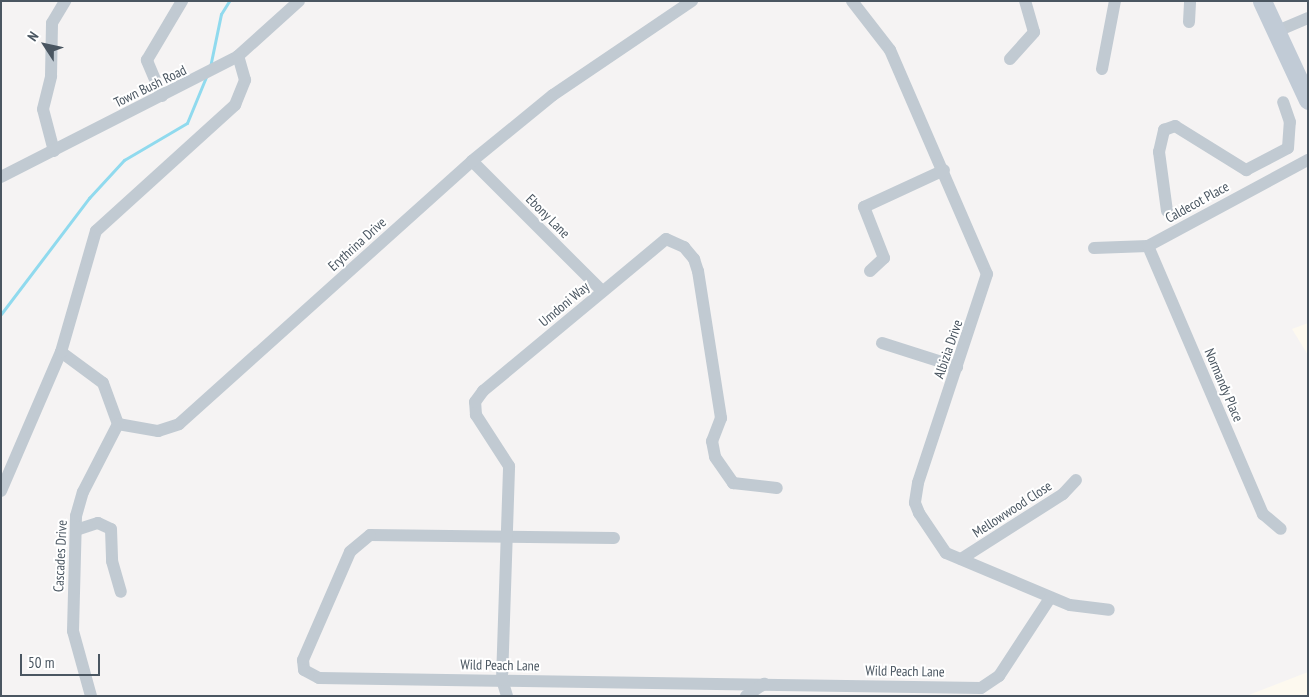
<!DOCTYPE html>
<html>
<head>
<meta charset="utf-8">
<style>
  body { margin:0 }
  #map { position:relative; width:1309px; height:697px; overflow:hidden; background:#f5f3f3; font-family:"PT Sans Narrow",sans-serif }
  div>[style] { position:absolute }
  .commercial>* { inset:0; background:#fdf9ef }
  .stream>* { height:3px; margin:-1.5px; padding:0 1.5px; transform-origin:1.5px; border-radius:1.5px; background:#90daee }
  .street>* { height:12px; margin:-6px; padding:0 6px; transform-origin:6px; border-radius:6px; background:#c1cad2 }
  .secondary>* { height:19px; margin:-9.5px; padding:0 9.5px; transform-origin:9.5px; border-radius:9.5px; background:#c1cbd6 }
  span { translate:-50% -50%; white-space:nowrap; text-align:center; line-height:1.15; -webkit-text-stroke:4px #fff; paint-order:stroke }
  .street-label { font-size:14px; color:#4a5661 }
  .frame { position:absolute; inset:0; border:2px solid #4a5661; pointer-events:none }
  .north { position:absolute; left:20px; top:20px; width:50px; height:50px; -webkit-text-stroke:4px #fff; paint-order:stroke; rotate:305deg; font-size:14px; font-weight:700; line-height:20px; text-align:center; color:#4a5661 }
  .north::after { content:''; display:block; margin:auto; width:18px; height:22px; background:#4a5661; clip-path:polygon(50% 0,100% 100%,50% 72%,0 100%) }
  .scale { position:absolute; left:20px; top:654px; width:80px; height:22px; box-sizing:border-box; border:2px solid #4a5661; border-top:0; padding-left:6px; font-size:15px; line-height:18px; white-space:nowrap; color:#4a5661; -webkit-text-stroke:4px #fff; paint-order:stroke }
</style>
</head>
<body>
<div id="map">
  <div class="commercial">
    <i style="clip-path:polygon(1308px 323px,1308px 355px,1292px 329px)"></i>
    <i style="clip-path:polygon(1308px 672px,1308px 696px,1246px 696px)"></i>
  </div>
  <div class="stream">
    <i style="left:210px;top:67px;width:54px;rotate:-78.3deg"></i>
    <i style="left:221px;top:14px;width:15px;rotate:-58deg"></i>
    <i style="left:1px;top:314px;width:146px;rotate:-52.8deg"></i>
    <i style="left:89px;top:198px;width:52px;rotate:-47.4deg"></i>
    <i style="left:124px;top:160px;width:73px;rotate:-30.4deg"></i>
    <i style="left:187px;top:123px;width:50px;rotate:-67.6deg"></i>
  </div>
  <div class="street">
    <i style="left:852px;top:1px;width:62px;rotate:52.2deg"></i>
    <i style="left:890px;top:50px;width:244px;rotate:66.6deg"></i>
    <i style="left:987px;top:274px;width:220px;rotate:108.3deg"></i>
    <i style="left:918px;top:483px;width:20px;rotate:99deg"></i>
    <i style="left:915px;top:503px;width:11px;rotate:68deg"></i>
    <i style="left:919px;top:513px;width:48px;rotate:56deg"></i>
    <i style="left:946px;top:553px;width:134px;rotate:22.8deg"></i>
    <i style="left:1070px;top:605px;width:39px;rotate:7deg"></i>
    <i style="left:1189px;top:22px;width:21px;rotate:-87deg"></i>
    <i style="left:1275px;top:32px;width:36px;rotate:-23deg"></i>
    <i style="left:1010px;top:59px;width:36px;rotate:-48deg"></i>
    <i style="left:1034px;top:32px;width:32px;rotate:-106deg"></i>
    <i style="left:1102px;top:69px;width:69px;rotate:-79.2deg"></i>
    <i style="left:162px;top:96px;width:39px;rotate:-113deg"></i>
    <i style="left:147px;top:60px;width:69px;rotate:-59.3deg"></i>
    <i style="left:54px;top:151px;width:43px;rotate:-104.7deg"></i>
    <i style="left:43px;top:109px;width:34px;rotate:-76deg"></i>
    <i style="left:51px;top:76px;width:53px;rotate:-88.9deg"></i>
    <i style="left:52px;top:23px;width:26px;rotate:-59deg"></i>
    <i style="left:472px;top:161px;width:184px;rotate:45deg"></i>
    <i style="left:1px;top:177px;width:266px;rotate:-27deg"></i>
    <i style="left:238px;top:56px;width:82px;rotate:-42deg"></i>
    <i style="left:1167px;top:211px;width:60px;rotate:-97.7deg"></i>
    <i style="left:1159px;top:152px;width:23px;rotate:-77deg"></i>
    <i style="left:1164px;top:130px;width:12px;rotate:-20deg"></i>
    <i style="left:1175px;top:126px;width:84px;rotate:31.8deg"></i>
    <i style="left:1246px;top:170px;width:47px;rotate:-27.6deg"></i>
    <i style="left:1288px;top:148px;width:26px;rotate:-86deg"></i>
    <i style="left:1290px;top:122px;width:21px;rotate:-109deg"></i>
    <i style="left:1148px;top:246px;width:292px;rotate:66.8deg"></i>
    <i style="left:1263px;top:514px;width:23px;rotate:40deg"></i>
    <i style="left:1094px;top:248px;width:54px;rotate:-2.1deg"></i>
    <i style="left:1148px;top:246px;width:182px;rotate:-28.3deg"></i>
    <i style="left:870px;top:271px;width:19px;rotate:-43deg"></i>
    <i style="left:884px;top:258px;width:55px;rotate:-111.4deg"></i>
    <i style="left:864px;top:207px;width:88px;rotate:-24.8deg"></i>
    <i style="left:882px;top:343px;width:79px;rotate:17.7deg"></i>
    <i style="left:61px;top:352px;width:52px;rotate:36.4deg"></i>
    <i style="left:103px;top:383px;width:44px;rotate:69.9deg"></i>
    <i style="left:118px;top:424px;width:41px;rotate:9.9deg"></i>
    <i style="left:158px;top:431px;width:22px;rotate:-18deg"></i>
    <i style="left:179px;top:424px;width:394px;rotate:-41.9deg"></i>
    <i style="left:472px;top:161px;width:104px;rotate:-39.2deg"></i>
    <i style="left:553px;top:95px;width:168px;rotate:-34.1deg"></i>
    <i style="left:1px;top:491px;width:151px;rotate:-66.7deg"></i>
    <i style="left:61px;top:352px;width:126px;rotate:-73.9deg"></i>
    <i style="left:96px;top:231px;width:188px;rotate:-42.2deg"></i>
    <i style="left:235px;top:105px;width:27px;rotate:-68deg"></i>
    <i style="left:245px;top:80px;width:25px;rotate:-106deg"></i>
    <i style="left:76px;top:530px;width:23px;rotate:-18deg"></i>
    <i style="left:98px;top:523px;width:14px;rotate:25deg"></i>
    <i style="left:111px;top:529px;width:32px;rotate:88deg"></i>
    <i style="left:112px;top:561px;width:32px;rotate:74deg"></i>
    <i style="left:614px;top:538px;width:244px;rotate:-179.3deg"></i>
    <i style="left:370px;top:535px;width:26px;rotate:140deg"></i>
    <i style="left:350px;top:552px;width:118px;rotate:113.5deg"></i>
    <i style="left:303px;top:660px;width:10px;rotate:84deg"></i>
    <i style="left:304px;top:670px;width:17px;rotate:28deg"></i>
    <i style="left:319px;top:678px;width:662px;rotate:0.87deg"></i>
    <i style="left:981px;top:688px;width:22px;rotate:-34deg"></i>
    <i style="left:999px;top:676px;width:93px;rotate:-56.8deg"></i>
    <i style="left:961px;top:559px;width:121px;rotate:-32.5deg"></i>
    <i style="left:1063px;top:494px;width:19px;rotate:-47deg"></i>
    <i style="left:91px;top:696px;width:67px;rotate:-105.5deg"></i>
    <i style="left:73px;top:631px;width:115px;rotate:-88.5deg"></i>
    <i style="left:76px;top:516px;width:25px;rotate:-74deg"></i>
    <i style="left:83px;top:492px;width:76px;rotate:-62.8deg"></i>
    <i style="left:507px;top:696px;width:17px;rotate:-107deg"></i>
    <i style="left:502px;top:680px;width:214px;rotate:-88.1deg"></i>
    <i style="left:509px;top:466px;width:61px;rotate:-122.9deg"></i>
    <i style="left:476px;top:415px;width:13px;rotate:-94deg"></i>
    <i style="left:475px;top:402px;width:14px;rotate:-54deg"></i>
    <i style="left:483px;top:391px;width:238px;rotate:-39.7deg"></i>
    <i style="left:666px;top:239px;width:20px;rotate:24deg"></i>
    <i style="left:684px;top:247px;width:16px;rotate:50deg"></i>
    <i style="left:694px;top:259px;width:13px;rotate:72deg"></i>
    <i style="left:698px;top:271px;width:149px;rotate:81.1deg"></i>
    <i style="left:721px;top:418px;width:25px;rotate:111deg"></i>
    <i style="left:712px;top:441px;width:16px;rotate:79deg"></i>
    <i style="left:715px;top:457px;width:32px;rotate:55deg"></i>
    <i style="left:733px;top:483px;width:44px;rotate:6.5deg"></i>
    <i style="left:746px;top:696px;width:22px;rotate:-34deg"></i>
  </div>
  <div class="secondary">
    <i style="left:1262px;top:1px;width:109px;rotate:65.1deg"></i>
  </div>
  <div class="street-label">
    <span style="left:150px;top:86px;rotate:-26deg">Town Bush Road</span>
    <span style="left:1197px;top:202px;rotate:-29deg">Caldecot Place</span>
    <span style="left:548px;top:216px;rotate:45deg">Ebony Lane</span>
    <span style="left:357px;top:244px;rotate:-42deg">Erythrina Drive</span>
    <span style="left:564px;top:304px;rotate:-40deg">Umdoni Way</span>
    <span style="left:948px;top:349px;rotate:-71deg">Albizia Drive</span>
    <span style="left:1224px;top:385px;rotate:67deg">Normandy Place</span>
    <span style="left:1012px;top:509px;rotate:-33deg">Mellowwood Close</span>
    <span style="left:60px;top:556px;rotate:-87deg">Cascades Drive</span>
    <span style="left:500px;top:665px;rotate:1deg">Wild Peach Lane</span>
    <span style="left:905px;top:671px;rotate:1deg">Wild Peach Lane</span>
  </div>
  <div class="frame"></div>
  <div class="north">N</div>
  <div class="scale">50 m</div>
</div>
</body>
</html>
